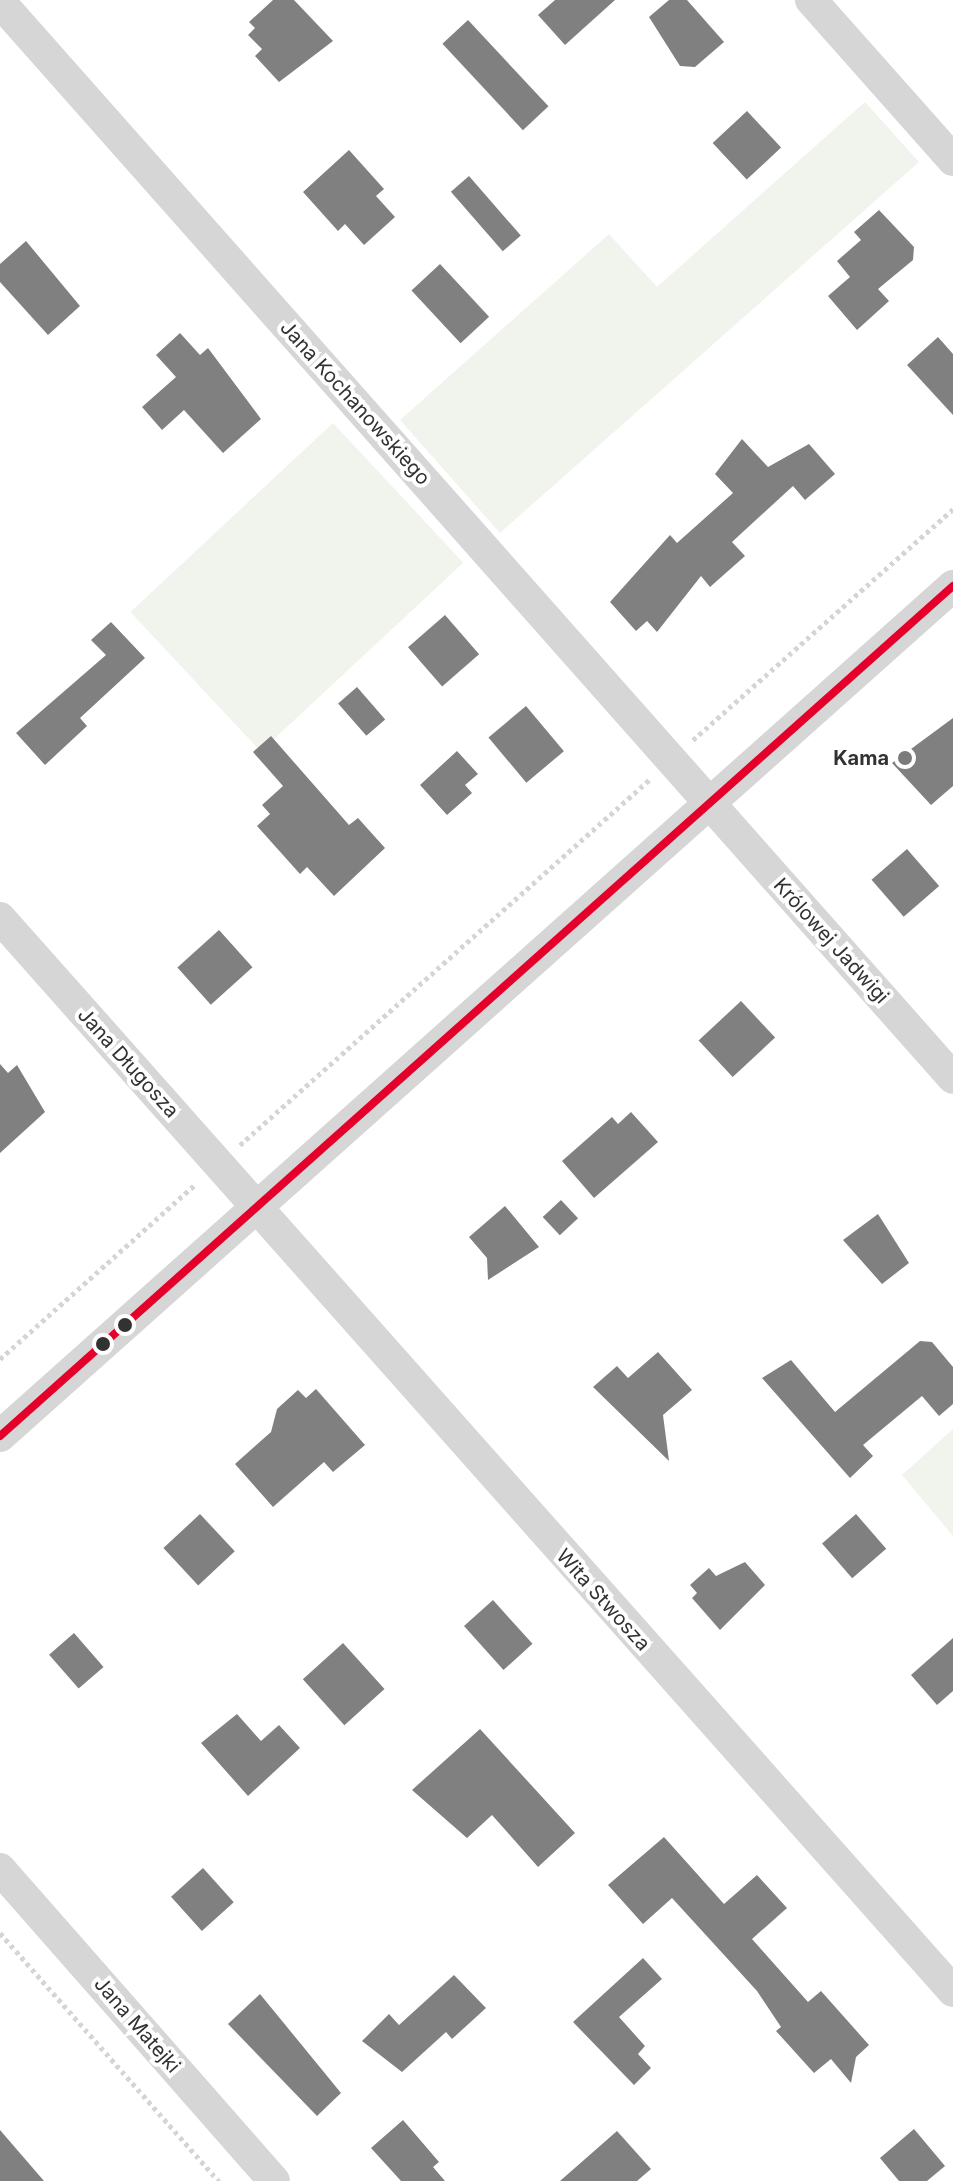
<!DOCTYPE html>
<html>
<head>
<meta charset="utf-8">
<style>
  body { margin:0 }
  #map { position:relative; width:953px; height:2181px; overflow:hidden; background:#fff; font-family:Inter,sans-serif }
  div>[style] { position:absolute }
  .green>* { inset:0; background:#f1f4ed; transform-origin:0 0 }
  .building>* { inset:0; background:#808080; transform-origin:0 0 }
  .path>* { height:5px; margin-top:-2.5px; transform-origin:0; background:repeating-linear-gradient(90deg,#d5d5d5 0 4px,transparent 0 8px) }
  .street>* { height:32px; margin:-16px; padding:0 16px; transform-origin:16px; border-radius:16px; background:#d6d6d6 }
  .bus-1>* { height:8px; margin:-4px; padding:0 4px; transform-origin:4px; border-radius:4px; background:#e4002b }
  .dots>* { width:22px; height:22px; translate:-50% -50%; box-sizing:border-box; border:4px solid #fff; border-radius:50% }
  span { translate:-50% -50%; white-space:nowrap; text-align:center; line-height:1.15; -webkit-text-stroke:8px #fff; paint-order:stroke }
  .street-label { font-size:20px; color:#323232 }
  .poi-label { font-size:20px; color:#323232; font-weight:700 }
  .right { translate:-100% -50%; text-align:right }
</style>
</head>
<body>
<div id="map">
  <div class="green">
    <i style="clip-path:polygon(865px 102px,919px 162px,500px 533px,400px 420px,609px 234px,657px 287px)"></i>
    <i style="left:333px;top:423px;width:191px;height:277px;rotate:47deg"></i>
    <i style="clip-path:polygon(953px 1429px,953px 1536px,902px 1475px)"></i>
  </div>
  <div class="building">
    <i style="clip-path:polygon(273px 0,294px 0,333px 41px,279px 82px,255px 56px,262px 49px,248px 35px,255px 28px,249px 22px)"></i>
    <i style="clip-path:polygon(555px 0,615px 0,565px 45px,538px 15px)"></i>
    <i style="clip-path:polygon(669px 0,687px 0,724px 42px,695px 67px,680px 66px,649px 17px)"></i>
    <i style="left:468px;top:20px;width:118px;height:35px;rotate:47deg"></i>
    <i style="left:747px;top:111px;width:50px;height:47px;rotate:47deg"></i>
    <i style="clip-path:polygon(349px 150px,384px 189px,376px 196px,395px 217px,364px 245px,345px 224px,338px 231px,303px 192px)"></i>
    <i style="left:469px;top:176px;width:79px;height:24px;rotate:49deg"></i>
    <i style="clip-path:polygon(879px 210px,914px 247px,913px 260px,878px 289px,889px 301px,857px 330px,828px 296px,850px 277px,837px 261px,861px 240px,854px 232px)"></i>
    <i style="clip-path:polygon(26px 241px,80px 306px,48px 335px,0 282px,0 264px)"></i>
    <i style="left:440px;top:264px;width:72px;height:39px;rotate:47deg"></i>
    <i style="clip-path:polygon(180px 333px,200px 355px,208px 348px,261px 419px,223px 453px,184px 410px,162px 430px,142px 407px,176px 377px,156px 355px)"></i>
    <i style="clip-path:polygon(938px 337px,953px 354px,953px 415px,907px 365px)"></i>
    <i style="clip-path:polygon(742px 439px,768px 467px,809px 444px,835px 474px,805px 500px,793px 486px,732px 542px,745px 556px,710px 587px,701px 576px,657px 632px,647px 621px,636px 631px,610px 602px,670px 535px,677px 543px,733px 493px,715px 474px)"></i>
    <i style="left:445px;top:615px;width:52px;height:49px;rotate:49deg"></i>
    <i style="clip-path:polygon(111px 622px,145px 658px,80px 718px,87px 726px,45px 765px,16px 733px,106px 655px,91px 640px)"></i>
    <i style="left:357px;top:687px;width:43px;height:25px;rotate:49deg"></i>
    <i style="left:526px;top:706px;width:59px;height:49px;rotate:50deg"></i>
    <i style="clip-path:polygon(953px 718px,953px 786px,931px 805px,892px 763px)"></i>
    <i style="clip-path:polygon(271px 736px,349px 825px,358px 818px,385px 848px,334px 896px,307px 867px,300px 874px,257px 826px,270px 814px,262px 805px,283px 786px,253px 752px)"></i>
    <i style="clip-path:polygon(457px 751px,478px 774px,465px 785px,472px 793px,447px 815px,420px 785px)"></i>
    <i style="left:907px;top:849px;width:49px;height:47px;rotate:49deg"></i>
    <i style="left:219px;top:930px;width:50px;height:56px;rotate:48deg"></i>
    <i style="left:741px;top:1001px;width:50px;height:58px;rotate:47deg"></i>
    <i style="clip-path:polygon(0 1064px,8px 1073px,17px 1065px,45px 1112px,0 1153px)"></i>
    <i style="clip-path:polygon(631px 1112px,658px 1142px,594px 1198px,562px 1161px,612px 1117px,618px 1124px)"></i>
    <i style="left:561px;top:1200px;width:25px;height:25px;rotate:47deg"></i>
    <i style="clip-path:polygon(505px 1206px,539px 1247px,488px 1280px,487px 1258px,469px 1237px)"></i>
    <i style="clip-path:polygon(878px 1214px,909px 1263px,882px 1284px,843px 1240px)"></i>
    <i style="clip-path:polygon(920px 1341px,932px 1342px,953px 1367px,953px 1404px,939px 1416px,922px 1396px,863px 1445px,873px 1456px,850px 1478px,762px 1378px,791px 1360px,835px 1412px)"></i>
    <i style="clip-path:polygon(658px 1352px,692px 1390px,663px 1415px,669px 1461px,593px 1387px,617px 1366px,628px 1378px)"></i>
    <i style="clip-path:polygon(316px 1389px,365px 1445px,333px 1472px,324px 1462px,273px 1507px,235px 1464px,271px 1432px,277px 1409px,298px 1390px,306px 1398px)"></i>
    <i style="left:200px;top:1514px;width:51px;height:50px;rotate:47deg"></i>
    <i style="left:856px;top:1514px;width:46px;height:45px;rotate:49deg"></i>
    <i style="clip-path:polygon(745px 1562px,765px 1585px,720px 1630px,692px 1598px,697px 1593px,690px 1585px,709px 1568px,716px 1576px)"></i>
    <i style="left:493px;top:1600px;width:59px;height:39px;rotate:48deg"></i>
    <i style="left:74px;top:1633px;width:45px;height:33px;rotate:49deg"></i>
    <i style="clip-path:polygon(953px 1638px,953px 1691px,937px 1705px,911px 1675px)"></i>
    <i style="left:343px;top:1643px;width:62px;height:54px;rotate:48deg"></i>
    <i style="clip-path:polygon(237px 1714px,261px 1741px,279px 1725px,300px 1748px,248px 1796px,201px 1743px)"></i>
    <i style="clip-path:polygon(480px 1729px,575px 1833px,538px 1867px,492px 1815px,467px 1838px,412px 1790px)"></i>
    <i style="clip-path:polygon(664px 1837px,724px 1904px,757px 1875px,787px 1908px,752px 1939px,808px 2002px,821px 1991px,869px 2045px,856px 2057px,851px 2083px,831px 2059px,814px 2073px,776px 2031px,781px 2027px,757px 1991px,672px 1898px,643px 1924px,608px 1885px)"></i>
    <i style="left:203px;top:1868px;width:46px;height:43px;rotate:48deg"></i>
    <i style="clip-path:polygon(643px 1958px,662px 1979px,619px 2017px,645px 2046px,638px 2054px,651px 2068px,634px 2085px,573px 2022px)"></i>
    <i style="clip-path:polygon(454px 1975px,486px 2008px,452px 2039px,446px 2032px,402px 2072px,362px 2041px,389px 2014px,399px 2025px)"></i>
    <i style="clip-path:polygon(260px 1994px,341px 2093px,317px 2116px,228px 2024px)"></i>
    <i style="clip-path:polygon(403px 2120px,439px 2162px,433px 2167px,445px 2181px,401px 2181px,371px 2148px)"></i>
    <i style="clip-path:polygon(914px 2129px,945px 2166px,927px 2181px,899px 2181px,880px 2158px)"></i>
    <i style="clip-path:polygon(0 2130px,44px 2181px,0 2181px)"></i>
    <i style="clip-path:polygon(617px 2131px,651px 2169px,637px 2181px,560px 2181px)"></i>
  </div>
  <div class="path">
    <i style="left:693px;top:740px;width:348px;rotate:-41.6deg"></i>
    <i style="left:240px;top:1145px;width:550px;rotate:-41.75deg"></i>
    <i style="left:0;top:1359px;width:263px;rotate:-41.8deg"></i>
    <i style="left:0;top:1933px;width:331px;rotate:48.6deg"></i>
  </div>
  <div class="street">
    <i style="left:811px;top:0;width:214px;rotate:48.4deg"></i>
    <i style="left:0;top:2px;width:1437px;rotate:48.47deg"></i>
    <i style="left:0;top:918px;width:1435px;rotate:48.39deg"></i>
    <i style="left:0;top:1436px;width:1277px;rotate:-41.73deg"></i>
    <i style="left:0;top:1869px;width:415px;rotate:48.7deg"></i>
  </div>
  <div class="bus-1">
    <i style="left:0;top:1436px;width:1277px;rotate:-41.73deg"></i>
  </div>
  <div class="dots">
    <i style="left:905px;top:758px;background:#7a7a7a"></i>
    <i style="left:125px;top:1325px;background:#323232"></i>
    <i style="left:103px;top:1344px;background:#323232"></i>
  </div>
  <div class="street-label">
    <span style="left:355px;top:403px;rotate:48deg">Jana Kochanowskiego</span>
    <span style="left:831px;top:941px;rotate:48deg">Królowej Jadwigi</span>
    <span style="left:128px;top:1063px;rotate:48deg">Jana Długosza</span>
    <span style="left:603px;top:1600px;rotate:48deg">Wita Stwosza</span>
    <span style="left:137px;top:2025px;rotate:49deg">Jana Matejki</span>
  </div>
  <div class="poi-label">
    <span class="right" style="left:889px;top:758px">Kama</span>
  </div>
</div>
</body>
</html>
